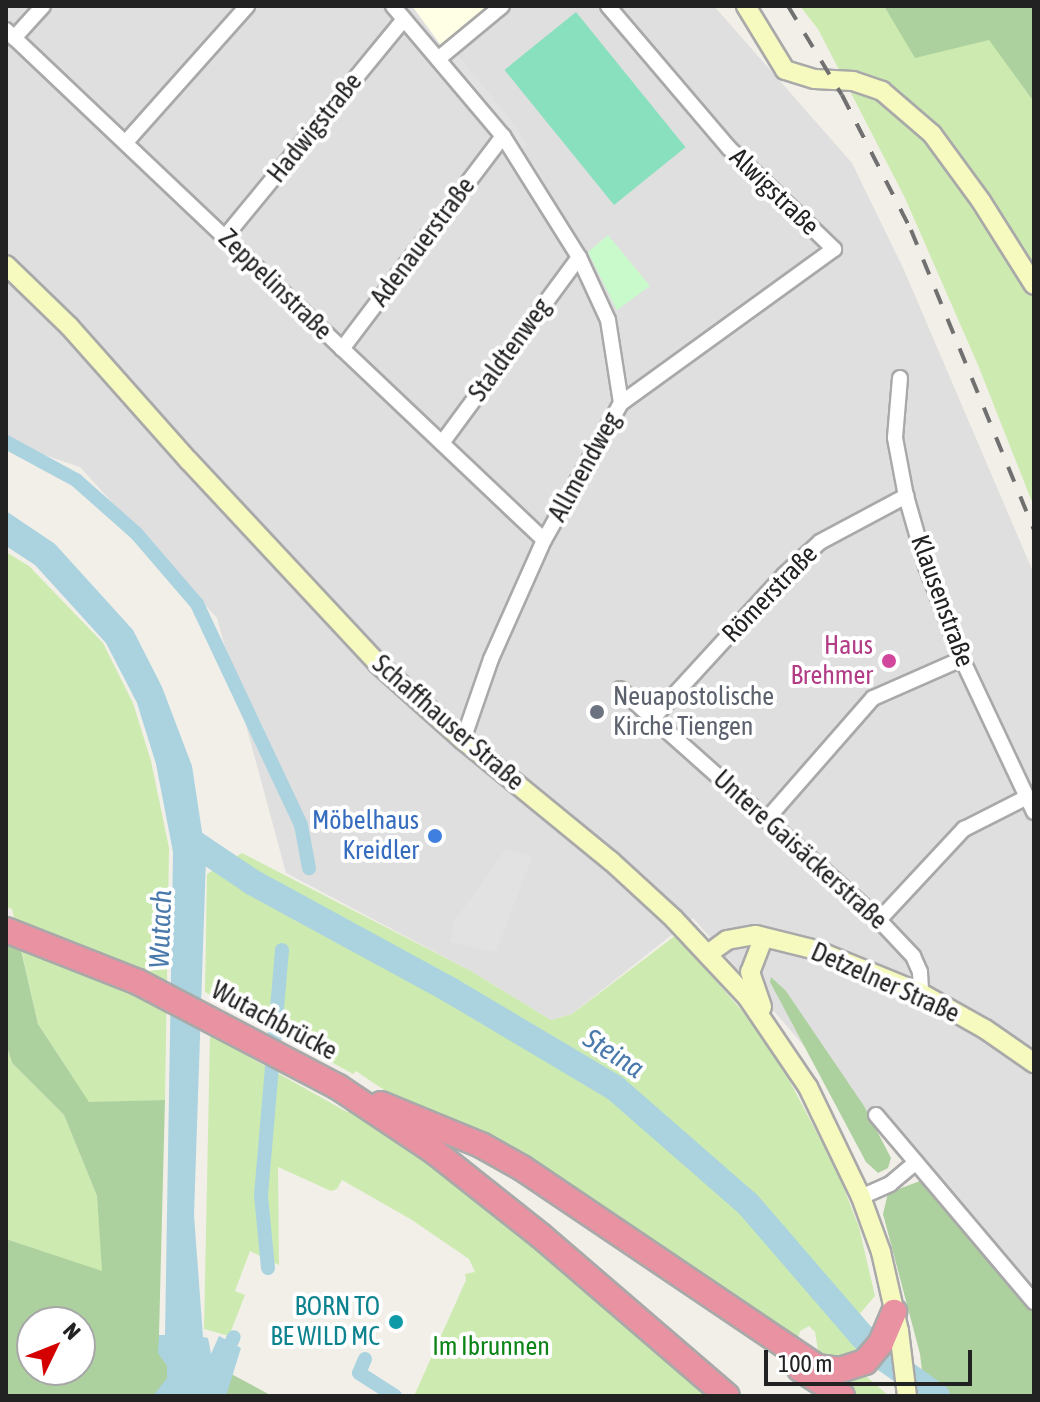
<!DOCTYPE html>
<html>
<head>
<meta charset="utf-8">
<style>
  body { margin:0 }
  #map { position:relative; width:1040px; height:1402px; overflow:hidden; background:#f2efe9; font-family:"Asap Condensed",sans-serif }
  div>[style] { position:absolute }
  .residential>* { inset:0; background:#e0dfdf }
  .education>* { inset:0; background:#ffffe5 }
  .grass>* { inset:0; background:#cdebb0 }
  .forest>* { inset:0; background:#add19e }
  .park>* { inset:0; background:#c8facc }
  .pitch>* { inset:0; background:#88e0be; transform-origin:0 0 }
  .parking>* { inset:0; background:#e2e2e2 }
  .water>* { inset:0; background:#aad3df }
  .canal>* { height:14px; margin:-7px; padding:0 7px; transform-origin:7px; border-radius:7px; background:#aad3df }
  .river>* { height:26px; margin:-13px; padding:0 13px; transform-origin:13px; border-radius:13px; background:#aad3df }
  .roads { filter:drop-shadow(2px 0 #a9a9a9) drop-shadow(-2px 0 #a9a9a9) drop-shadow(0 2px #a9a9a9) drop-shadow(0 -2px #a9a9a9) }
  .street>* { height:14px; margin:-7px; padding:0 7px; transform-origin:7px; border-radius:7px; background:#fff }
  .secondary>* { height:18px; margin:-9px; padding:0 9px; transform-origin:9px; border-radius:9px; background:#f7fabf }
  .highway>* { height:24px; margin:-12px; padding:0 12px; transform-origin:12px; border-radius:12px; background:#e892a2 }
  .rail>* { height:4px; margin-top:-2px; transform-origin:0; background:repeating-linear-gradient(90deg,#707070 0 16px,transparent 0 32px) }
  .dots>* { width:22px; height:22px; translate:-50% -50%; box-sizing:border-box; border:4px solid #fff; border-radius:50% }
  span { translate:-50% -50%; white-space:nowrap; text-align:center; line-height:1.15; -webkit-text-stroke:8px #fff; paint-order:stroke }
  .street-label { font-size:26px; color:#222 }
  .hotel-label { font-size:26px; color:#b23c85 }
  .right { translate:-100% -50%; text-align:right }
  .worship-label { font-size:26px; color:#5b616d }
  .left { translate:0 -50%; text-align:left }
  .shop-label { font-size:26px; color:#366cbe }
  .culture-label { font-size:26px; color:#0d838f }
  .park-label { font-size:26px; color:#0c8416 }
  .water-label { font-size:28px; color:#4a7aab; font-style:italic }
  .frame { position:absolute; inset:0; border:8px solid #222; pointer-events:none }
  .north { position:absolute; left:16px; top:1306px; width:80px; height:80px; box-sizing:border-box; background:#fff; border:2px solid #a7a7a7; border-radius:50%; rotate:47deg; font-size:22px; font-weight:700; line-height:32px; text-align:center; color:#222 }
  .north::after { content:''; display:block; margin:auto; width:28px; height:36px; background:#d40000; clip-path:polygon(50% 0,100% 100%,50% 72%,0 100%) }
  .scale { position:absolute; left:764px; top:1350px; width:208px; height:36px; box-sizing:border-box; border:4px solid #222; border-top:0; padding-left:10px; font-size:24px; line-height:28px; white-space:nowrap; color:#222; -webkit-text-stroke:6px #fff; paint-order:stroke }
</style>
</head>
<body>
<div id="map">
  <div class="residential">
    <i style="clip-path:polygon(6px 6px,714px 6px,852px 163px,904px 270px,1034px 574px,1034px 1311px,693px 918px,572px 1014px,551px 1020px,471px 971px,286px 873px,217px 618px,80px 467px,6px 442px)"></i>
  </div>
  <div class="education">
    <i style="clip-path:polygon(412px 6px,493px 6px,443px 48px)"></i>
  </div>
  <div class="grass">
    <i style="clip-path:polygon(800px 6px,884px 6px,916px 57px,989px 39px,1034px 102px,1034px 507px,978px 365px,905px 198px,818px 29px)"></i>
    <i style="clip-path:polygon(6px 552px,29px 566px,103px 643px,133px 703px,151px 761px,169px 848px,165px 1100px,89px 1103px,38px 1024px,12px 909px,6px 907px)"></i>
    <i style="clip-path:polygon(242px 853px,471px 971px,551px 1020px,572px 1014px,676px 935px,743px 1012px,779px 1061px,837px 1171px,859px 1227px,875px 1296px,857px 1317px,874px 1333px,857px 1356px,843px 1360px,819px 1356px,815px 1332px,809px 1326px,800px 1331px,796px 1346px,488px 1138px,393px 1096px,356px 1071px,353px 1074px,205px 992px,207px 874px)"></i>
    <i style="clip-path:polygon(210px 1035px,347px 1112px,351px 1109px,401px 1140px,470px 1191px,620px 1316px,708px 1396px,414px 1396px,466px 1280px,465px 1274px,475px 1272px,469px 1259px,412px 1220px,342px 1180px,337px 1189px,331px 1191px,278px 1167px,279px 1265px,250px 1251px,235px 1291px,245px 1295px,229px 1336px,204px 1329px)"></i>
    <i style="clip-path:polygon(6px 1044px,12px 1063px,64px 1115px,97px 1196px,103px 1272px,6px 1239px)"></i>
    <i style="clip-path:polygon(860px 1371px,889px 1396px,857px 1396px,829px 1377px)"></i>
  </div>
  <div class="forest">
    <i style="clip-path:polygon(884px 6px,1034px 6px,1034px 102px,989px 40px,915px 58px)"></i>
    <i style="clip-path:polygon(evenodd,6px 945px,21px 950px,38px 1024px,89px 1102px,165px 1100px,159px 1335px,272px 1396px,6px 1396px,6px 1239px,102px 1271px,97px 1196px,64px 1115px,12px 1063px,6px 1044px,6px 945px,32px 1322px,80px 1322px,80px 1370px,32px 1370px,32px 1322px)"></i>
    <i style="clip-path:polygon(771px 977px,786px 991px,864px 1106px,891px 1158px,888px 1168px,878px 1173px,866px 1162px,770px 982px)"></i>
    <i style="clip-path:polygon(920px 1181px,1034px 1311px,1034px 1396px,925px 1396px,920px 1354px,883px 1214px,888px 1193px)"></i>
  </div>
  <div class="park">
    <i style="clip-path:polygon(608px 235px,650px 286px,617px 310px,588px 252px)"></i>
  </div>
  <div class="pitch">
    <i style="left:576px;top:12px;width:174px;height:92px;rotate:51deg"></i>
  </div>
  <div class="parking">
    <i style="clip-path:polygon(456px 53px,515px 125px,527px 144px,522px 152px,449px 58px)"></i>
    <i style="clip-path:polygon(506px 849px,532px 857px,496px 952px,450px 942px,454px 922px)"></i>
  </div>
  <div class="water">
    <i style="clip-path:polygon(6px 511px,55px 544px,133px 630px,162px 687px,192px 766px,206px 858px,194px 1215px,203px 1337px,208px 1338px,211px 1354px,219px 1336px,241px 1348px,226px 1396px,153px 1396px,167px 1378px,167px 1366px,158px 1353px,159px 1335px,165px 1335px,173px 852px,156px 764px,137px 703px,106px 643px,35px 565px,6px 546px)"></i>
  </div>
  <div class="canal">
    <i style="left:6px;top:442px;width:80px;rotate:28.5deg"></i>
    <i style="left:76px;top:480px;width:80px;rotate:41.5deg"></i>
    <i style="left:136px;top:533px;width:94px;rotate:49.3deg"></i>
    <i style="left:197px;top:604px;width:244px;rotate:64.8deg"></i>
    <i style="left:301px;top:825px;width:44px;rotate:79.5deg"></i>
    <i style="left:268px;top:1268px;width:73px;rotate:-95.5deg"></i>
    <i style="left:261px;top:1195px;width:246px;rotate:-85.1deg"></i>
    <i style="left:224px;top:1358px;width:23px;rotate:-65deg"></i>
    <i style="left:365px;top:1359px;width:15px;rotate:113deg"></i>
    <i style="left:359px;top:1373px;width:43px;rotate:32.6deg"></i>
  </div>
  <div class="river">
    <i style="left:194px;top:843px;width:70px;rotate:33.9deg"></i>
    <i style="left:252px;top:882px;width:226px;rotate:28.6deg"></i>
    <i style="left:450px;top:990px;width:192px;rotate:30.7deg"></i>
    <i style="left:615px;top:1088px;width:176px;rotate:41.1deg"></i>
    <i style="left:748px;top:1204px;width:174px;rotate:49.2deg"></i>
    <i style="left:862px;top:1336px;width:33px;rotate:45deg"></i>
    <i style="left:885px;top:1359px;width:64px;rotate:35.4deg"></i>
  </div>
  <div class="roads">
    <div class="street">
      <i style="left:393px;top:6px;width:170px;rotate:49.8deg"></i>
      <i style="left:503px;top:136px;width:143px;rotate:57.9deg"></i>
      <i style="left:579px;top:257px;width:69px;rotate:65.3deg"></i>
      <i style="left:608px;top:320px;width:84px;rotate:81.1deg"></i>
      <i style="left:621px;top:403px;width:157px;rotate:119.3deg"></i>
      <i style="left:544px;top:540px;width:130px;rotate:114deg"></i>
      <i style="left:491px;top:659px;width:86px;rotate:109.1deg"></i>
      <i style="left:608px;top:6px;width:187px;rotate:49.6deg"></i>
      <i style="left:729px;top:148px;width:146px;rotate:43.9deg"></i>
      <i style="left:834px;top:249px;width:263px;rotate:144.1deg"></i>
      <i style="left:6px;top:30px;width:741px;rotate:43.47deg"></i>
      <i style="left:14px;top:38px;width:43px;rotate:-47.8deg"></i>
      <i style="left:438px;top:59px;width:83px;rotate:-39.6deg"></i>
      <i style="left:126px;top:142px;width:182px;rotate:-48.3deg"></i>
      <i style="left:225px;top:237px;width:282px;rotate:-50.6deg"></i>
      <i style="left:342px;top:349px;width:267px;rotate:-52.9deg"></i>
      <i style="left:900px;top:378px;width:60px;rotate:94.8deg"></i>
      <i style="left:895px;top:438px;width:59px;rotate:79.3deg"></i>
      <i style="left:906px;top:496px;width:73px;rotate:74.1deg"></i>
      <i style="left:926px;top:566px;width:100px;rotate:68.8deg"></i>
      <i style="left:962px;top:659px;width:169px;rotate:64.8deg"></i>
      <i style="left:442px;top:443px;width:231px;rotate:-53.6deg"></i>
      <i style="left:620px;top:689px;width:347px;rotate:41.7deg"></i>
      <i style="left:879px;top:920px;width:50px;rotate:46.6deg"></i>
      <i style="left:913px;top:956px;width:17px;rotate:66deg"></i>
      <i style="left:920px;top:972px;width:21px;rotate:87deg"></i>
      <i style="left:653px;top:718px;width:194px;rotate:-47.5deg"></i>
      <i style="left:784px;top:575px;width:49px;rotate:-42.5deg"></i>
      <i style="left:820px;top:542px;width:98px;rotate:-28.1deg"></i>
      <i style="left:767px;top:819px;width:161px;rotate:-48.8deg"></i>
      <i style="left:873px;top:698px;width:97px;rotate:-23.7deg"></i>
      <i style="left:879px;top:920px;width:125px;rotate:-47deg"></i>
      <i style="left:964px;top:829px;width:71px;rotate:-26.9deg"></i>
      <i style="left:876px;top:1115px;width:245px;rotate:49.8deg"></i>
      <i style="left:861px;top:1197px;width:32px;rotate:-24deg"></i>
      <i style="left:890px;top:1184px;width:34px;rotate:-40deg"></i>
    </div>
    <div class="secondary">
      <i style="left:746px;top:6px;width:75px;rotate:58.6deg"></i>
      <i style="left:785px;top:70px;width:31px;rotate:17deg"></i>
      <i style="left:815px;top:79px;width:38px;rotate:3deg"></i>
      <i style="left:853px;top:81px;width:31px;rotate:19deg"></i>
      <i style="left:882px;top:91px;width:66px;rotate:40.7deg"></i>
      <i style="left:932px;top:134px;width:83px;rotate:53.8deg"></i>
      <i style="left:981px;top:201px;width:99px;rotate:57.8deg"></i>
      <i style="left:6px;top:265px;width:88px;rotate:44.1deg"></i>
      <i style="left:69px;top:326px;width:181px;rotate:48.4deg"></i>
      <i style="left:189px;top:461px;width:277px;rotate:47deg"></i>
      <i style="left:378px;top:664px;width:114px;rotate:41.8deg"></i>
      <i style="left:463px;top:740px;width:191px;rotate:39.3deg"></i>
      <i style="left:611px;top:861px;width:86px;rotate:42.6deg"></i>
      <i style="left:674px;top:919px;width:107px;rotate:46.9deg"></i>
      <i style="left:747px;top:997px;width:109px;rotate:55.9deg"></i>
      <i style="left:808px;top:1087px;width:122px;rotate:64.3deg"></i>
      <i style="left:861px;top:1197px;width:59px;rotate:70deg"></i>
      <i style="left:881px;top:1252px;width:81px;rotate:77.2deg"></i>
      <i style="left:899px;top:1331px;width:65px;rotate:83deg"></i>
      <i style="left:761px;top:944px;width:30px;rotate:111deg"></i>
      <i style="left:750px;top:972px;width:37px;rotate:71deg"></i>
      <i style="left:708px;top:954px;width:24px;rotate:-36deg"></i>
      <i style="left:727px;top:940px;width:29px;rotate:-10deg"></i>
      <i style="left:756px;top:935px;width:62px;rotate:14deg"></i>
      <i style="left:816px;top:950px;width:113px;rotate:22.3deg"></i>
      <i style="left:921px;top:993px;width:73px;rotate:29.4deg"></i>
      <i style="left:985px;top:1029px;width:60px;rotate:34.8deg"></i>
    </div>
    <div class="highway">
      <i style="left:6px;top:930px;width:142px;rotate:21.5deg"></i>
      <i style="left:138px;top:982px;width:226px;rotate:27.7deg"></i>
      <i style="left:338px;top:1087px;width:117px;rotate:33.8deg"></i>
      <i style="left:435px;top:1152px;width:135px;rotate:38.4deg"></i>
      <i style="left:541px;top:1236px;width:245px;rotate:40.7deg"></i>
      <i style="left:381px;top:1104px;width:108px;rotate:22.3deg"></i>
      <i style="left:481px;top:1145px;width:47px;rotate:29.3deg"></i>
      <i style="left:522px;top:1168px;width:356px;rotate:34deg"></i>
      <i style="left:817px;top:1367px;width:23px;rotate:7deg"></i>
      <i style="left:840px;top:1370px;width:26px;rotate:-18deg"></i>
      <i style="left:865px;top:1362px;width:25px;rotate:-50deg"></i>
      <i style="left:881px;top:1343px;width:34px;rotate:-67deg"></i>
      <i style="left:800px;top:1369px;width:50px;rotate:32.7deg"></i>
    </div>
  </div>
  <div class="rail">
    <i style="left:788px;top:6px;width:104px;rotate:58.8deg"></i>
    <i style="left:842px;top:95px;width:152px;rotate:62.9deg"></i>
    <i style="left:911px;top:230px;width:324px;rotate:67.7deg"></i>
  </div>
  <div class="dots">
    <i style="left:889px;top:661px;background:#d1479c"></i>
    <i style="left:597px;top:712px;background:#6b7280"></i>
    <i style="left:435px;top:836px;background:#3f7fe0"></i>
    <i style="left:396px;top:1322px;background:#0f9aa8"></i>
  </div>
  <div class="street-label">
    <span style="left:315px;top:128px;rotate:-51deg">Hadwigstraße</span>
    <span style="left:774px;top:192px;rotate:44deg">Alwigstraße</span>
    <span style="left:423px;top:242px;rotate:-53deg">Adenauerstraße</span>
    <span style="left:275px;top:285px;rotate:44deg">Zeppelinstraße</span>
    <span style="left:510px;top:350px;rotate:-54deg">Staldtenweg</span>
    <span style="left:585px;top:467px;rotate:-61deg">Allmendweg</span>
    <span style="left:770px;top:594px;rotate:-46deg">Römerstraße</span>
    <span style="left:942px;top:601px;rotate:70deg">Klausenstraße</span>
    <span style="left:448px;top:723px;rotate:41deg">Schaffhauser Straße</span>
    <span style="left:800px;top:850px;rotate:42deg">Untere Gaisäckerstraße</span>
    <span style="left:885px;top:983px;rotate:24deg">Detzelner Straße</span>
    <span style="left:274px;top:1021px;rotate:28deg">Wutachbrücke</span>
  </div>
  <div class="hotel-label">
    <span class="right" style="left:873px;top:661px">Haus<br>Brehmer</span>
  </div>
  <div class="worship-label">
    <span class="left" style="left:613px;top:712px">Neuapostolische<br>Kirche Tiengen</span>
  </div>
  <div class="shop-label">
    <span class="right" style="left:419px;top:836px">Möbelhaus<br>Kreidler</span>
  </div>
  <div class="culture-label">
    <span class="right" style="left:380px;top:1322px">BORN TO<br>BE WILD MC</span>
  </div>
  <div class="park-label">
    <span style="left:491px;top:1347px">Im Ibrunnen</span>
  </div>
  <div class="water-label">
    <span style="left:160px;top:929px;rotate:-88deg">Wutach</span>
    <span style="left:614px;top:1053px;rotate:33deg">Steina</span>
  </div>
  <div class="frame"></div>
  <div class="north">N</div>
  <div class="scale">100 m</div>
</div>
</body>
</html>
